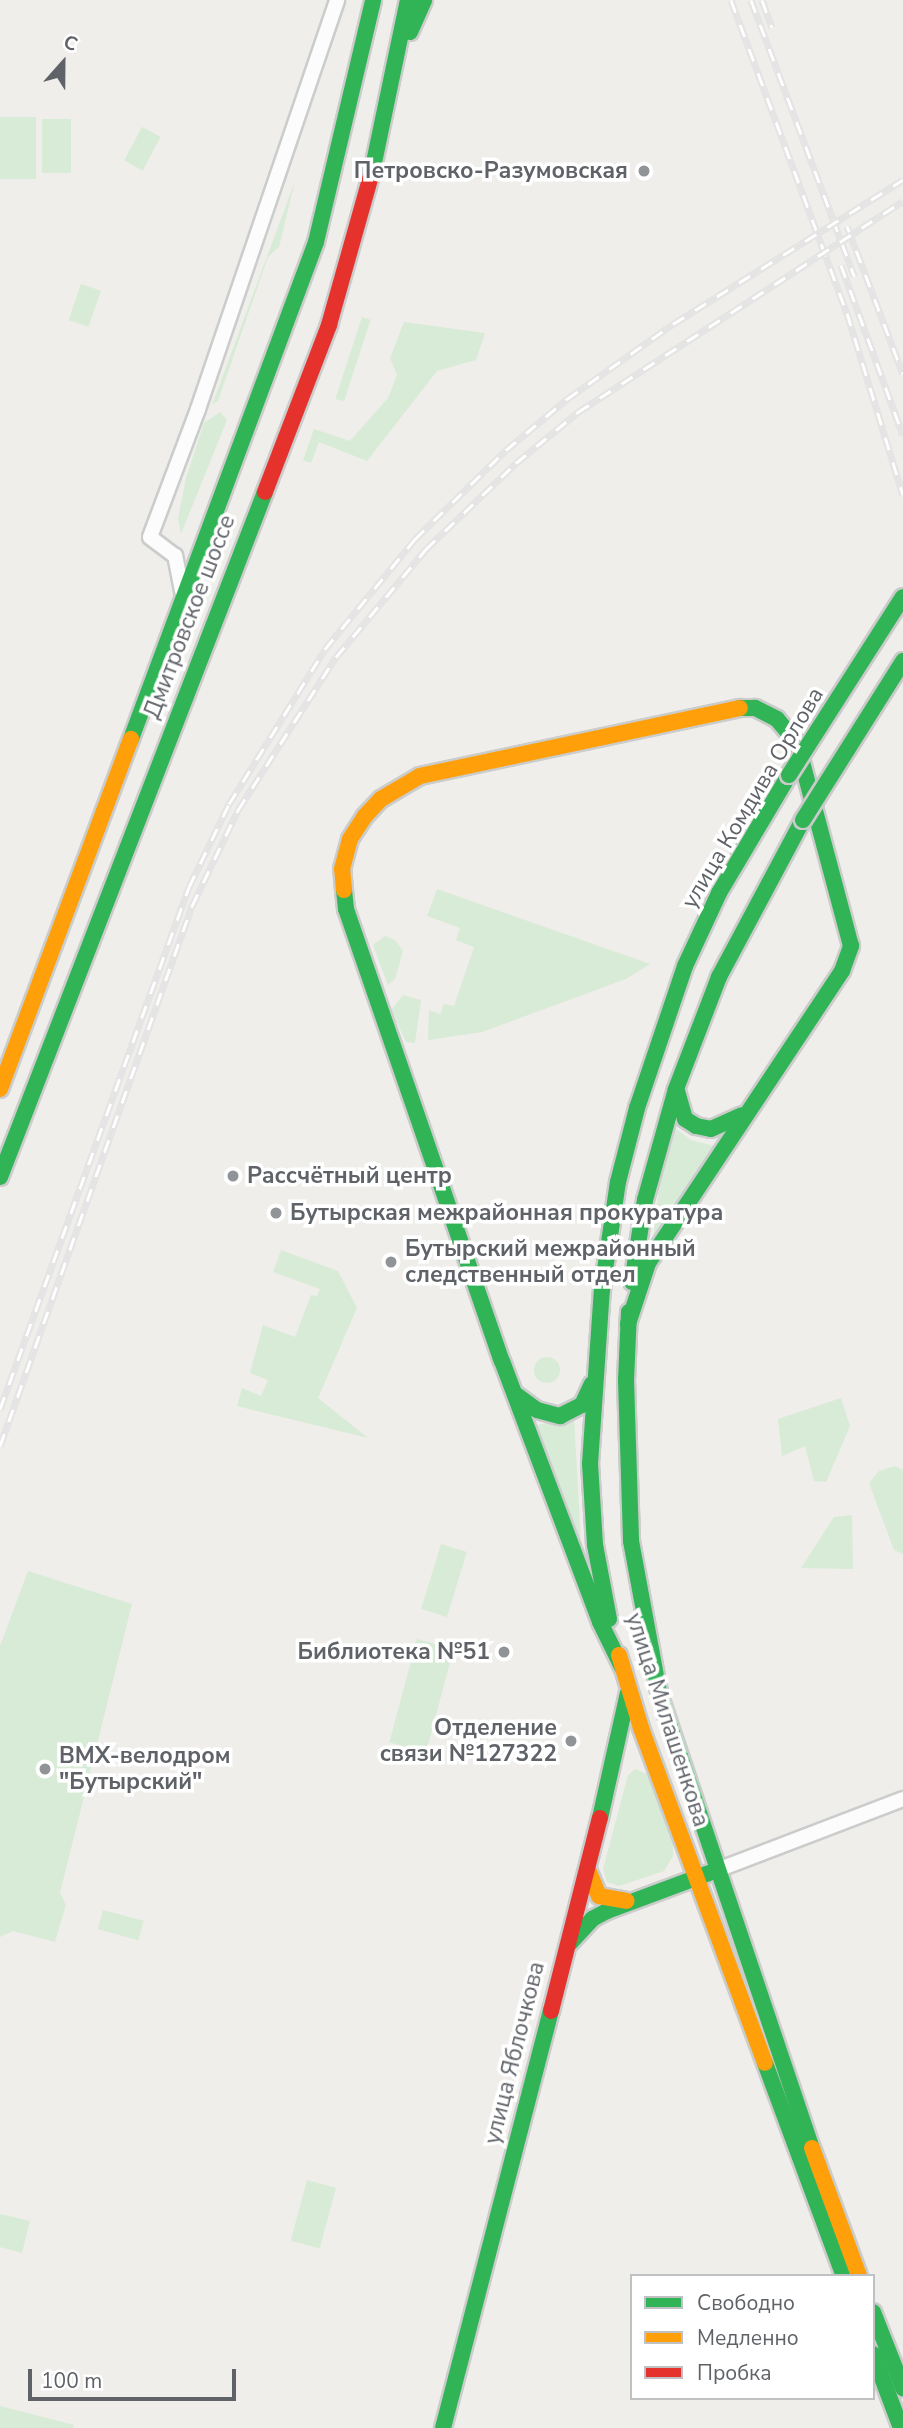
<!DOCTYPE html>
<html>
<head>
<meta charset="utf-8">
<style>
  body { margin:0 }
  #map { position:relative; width:903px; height:2428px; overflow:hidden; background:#efeeea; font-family:"Nunito Sans",sans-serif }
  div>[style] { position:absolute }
  .green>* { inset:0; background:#d8ebd6; transform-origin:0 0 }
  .round { border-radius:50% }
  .roads { filter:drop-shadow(2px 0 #cbcccc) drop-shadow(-2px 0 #cbcccc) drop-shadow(0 2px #cbcccc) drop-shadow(0 -2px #cbcccc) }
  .street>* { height:14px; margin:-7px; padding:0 7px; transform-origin:7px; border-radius:7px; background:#fdfcfc }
  .fast>* { height:16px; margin:-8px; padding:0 8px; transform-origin:8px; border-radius:8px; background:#30b455 }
  .slow>* { height:16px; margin:-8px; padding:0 8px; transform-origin:8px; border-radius:8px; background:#ff9f0a }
  .jam>* { height:16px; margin:-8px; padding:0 8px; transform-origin:8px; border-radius:8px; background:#e5322d }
  .rail>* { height:7px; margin-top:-3.5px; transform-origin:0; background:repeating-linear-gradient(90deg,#fff 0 13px,#e4e4e4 0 26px); box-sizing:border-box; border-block:2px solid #e4e4e4 }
  .bridges { filter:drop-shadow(2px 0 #cacacb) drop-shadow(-2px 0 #cacacb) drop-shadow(0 2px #cacacb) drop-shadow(0 -2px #cacacb) }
  .fast-bridge>* { height:16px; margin:-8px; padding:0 8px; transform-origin:8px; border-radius:8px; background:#30b455 }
  .dots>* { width:19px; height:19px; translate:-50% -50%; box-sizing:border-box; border:4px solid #fff; border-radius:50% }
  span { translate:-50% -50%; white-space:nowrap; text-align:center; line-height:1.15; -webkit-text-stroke:7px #fff; paint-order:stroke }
  .poi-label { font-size:23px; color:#5f6368; font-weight:700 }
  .right { translate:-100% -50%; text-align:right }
  .left { translate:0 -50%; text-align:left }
  .street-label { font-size:23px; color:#5f6368 }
  .legend { position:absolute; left:630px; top:2274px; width:245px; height:126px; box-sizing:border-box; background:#fff; border:2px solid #bfc1c3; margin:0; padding:9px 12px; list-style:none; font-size:21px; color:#5f6368 }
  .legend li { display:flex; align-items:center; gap:14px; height:35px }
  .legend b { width:35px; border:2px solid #bfc1c3 }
  .north { position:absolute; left:28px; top:28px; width:70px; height:70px; -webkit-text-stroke:5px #fff; paint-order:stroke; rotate:21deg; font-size:19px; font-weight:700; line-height:28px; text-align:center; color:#5f6368 }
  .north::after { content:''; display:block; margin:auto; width:24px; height:32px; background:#5f6368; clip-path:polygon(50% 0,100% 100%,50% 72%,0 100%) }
  .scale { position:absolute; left:28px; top:2369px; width:208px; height:32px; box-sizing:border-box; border:4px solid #5f6368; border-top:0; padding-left:9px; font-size:21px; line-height:24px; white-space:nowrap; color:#5f6368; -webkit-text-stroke:5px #fff; paint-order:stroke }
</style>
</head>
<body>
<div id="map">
  <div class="green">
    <i style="left:0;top:117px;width:36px;height:62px"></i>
    <i style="left:42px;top:119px;width:29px;height:54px"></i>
    <i style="left:142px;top:127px;width:21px;height:38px;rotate:28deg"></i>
    <i style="clip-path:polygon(295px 181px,279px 247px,268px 257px,218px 401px,212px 405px)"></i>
    <i style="left:81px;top:284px;width:21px;height:38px;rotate:19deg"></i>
    <i style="left:362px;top:317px;width:9px;height:86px;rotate:18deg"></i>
    <i style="clip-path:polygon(404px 322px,485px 333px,476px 360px,437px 371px,367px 461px,319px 442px,311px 463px,303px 460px,314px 429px,350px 441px,388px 398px,397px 375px,390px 358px)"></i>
    <i style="clip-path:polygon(220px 412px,227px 420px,181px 534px,178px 518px,186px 478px,204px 423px)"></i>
    <i style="clip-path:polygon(437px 889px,650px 964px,626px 979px,482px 1032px,428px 1040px,429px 1010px,440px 1014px,444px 1004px,454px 1006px,474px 947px,456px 940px,460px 928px,427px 916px)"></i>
    <i style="clip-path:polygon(385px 936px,395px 940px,403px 951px,395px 979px,388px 985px,373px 945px)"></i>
    <i style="clip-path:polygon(403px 995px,421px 1000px,415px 1043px,406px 1042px,391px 1010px)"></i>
    <i style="clip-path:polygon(676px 1129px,691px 1140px,714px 1146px,653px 1242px,659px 1186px)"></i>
    <i style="clip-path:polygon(281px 1250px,338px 1271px,357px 1308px,318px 1398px,368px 1438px,237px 1406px,242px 1388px,261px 1396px,268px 1380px,250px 1373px,263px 1325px,295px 1337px,311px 1295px,317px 1296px,320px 1289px,273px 1272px)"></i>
    <i class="round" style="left:534px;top:1357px;width:26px;height:26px"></i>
    <i style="clip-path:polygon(841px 1398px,850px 1426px,826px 1482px,814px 1481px,805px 1446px,782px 1456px,778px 1419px)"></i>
    <i style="clip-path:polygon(574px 1418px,581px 1541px,537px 1425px)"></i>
    <i style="clip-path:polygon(895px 1466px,903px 1470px,903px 1554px,894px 1550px,869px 1483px,879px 1471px)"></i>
    <i style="clip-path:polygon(852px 1515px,853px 1569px,801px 1568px,834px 1517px)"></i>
    <i style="left:441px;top:1544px;width:27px;height:68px;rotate:17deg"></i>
    <i style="clip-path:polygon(28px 1571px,132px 1604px,60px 1893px,66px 1905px,55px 1942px,13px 1931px,0 1937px,0 1646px)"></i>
    <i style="left:417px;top:1639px;width:38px;height:107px;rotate:15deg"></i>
    <i style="clip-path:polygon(635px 1769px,647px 1774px,673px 1843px,673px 1856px,664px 1871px,619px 1886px,607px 1882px,603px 1869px,628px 1775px)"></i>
    <i style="left:103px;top:1910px;width:42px;height:20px;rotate:15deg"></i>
    <i style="left:307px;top:2180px;width:30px;height:63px;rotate:15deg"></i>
    <i style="clip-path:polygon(0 2214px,30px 2221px,22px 2253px,0 2247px)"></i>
    <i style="clip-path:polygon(0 2406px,74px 2425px,73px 2428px,0 2428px)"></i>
  </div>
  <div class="roads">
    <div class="street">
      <i style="left:182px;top:591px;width:36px;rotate:-101deg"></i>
      <i style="left:175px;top:556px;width:31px;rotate:-143deg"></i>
      <i style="left:150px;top:537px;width:137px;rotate:-69.4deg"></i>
      <i style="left:198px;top:409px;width:432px;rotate:-71.2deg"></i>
      <i style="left:720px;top:1869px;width:196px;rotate:-20.9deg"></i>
    </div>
    <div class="fast">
      <i style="left:410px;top:32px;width:35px;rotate:-66deg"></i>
      <i style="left:372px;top:172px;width:176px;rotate:-78.2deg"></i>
      <i style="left:131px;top:739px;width:530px;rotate:-69.58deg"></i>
      <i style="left:316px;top:242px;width:249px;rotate:-76.7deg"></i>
      <i style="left:344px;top:890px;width:19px;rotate:84deg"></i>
      <i style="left:346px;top:909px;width:478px;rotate:71deg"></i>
      <i style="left:502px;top:1361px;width:279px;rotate:69.4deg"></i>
      <i style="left:600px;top:1622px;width:50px;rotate:63.9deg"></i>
      <i style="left:677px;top:1091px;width:29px;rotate:74deg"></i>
      <i style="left:685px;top:1119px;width:13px;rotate:32deg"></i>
      <i style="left:696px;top:1126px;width:15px;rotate:11deg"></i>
      <i style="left:711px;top:1129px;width:34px;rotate:-24deg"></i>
      <i style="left:0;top:1177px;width:734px;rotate:-68.85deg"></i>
      <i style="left:632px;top:1282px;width:83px;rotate:-81deg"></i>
      <i style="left:645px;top:1200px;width:115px;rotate:-74.4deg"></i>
      <i style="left:676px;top:1089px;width:120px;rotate:-69deg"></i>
      <i style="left:719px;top:977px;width:178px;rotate:-61.9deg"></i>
      <i style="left:629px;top:1312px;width:68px;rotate:92.5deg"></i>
      <i style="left:626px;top:1380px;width:161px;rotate:88.2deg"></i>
      <i style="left:631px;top:1541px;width:159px;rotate:79.5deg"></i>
      <i style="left:660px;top:1697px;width:476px;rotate:71.4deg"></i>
      <i style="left:628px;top:1324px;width:64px;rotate:-71.8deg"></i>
      <i style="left:648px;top:1263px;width:351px;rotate:-56.4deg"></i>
      <i style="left:842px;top:971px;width:27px;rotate:-70deg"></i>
      <i style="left:851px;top:946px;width:210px;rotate:-104.9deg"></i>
      <i style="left:797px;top:743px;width:31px;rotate:-130deg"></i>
      <i style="left:777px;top:719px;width:25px;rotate:-153deg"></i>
      <i style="left:755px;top:708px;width:15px;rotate:180deg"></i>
      <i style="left:515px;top:1394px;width:27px;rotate:36deg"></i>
      <i style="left:537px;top:1410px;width:24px;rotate:15deg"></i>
      <i style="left:560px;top:1416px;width:25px;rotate:-27deg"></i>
      <i style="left:582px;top:1405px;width:23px;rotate:-65deg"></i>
      <i style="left:609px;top:1619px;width:75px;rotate:-100.7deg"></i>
      <i style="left:595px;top:1545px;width:81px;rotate:-93.5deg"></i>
      <i style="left:590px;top:1464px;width:174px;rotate:-86.1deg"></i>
      <i style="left:602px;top:1290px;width:109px;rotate:-81.6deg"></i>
      <i style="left:618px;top:1182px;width:76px;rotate:-75.6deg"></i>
      <i style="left:637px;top:1108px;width:150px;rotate:-71.3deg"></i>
      <i style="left:685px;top:966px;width:81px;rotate:-65deg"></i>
      <i style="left:719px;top:893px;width:137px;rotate:-59.3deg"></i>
      <i style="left:600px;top:1818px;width:128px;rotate:-77.4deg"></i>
      <i style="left:570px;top:1943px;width:33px;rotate:-47deg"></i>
      <i style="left:592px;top:1919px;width:17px;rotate:-28deg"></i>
      <i style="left:607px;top:1911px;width:109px;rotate:-20.4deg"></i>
      <i style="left:765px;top:2063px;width:227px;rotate:69.7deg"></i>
      <i style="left:873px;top:2312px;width:82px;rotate:68.5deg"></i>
      <i style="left:873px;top:2354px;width:79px;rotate:69.3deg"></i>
      <i style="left:443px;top:2428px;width:431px;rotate:-75.5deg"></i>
    </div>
    <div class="slow">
      <i style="left:344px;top:890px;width:21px;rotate:-95deg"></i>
      <i style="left:342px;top:869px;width:31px;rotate:-75deg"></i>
      <i style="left:350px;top:839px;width:27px;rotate:-57deg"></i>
      <i style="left:365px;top:816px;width:23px;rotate:-47deg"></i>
      <i style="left:381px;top:799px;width:45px;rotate:-30.5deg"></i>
      <i style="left:420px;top:776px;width:327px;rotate:-12deg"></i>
      <i style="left:0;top:1089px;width:374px;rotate:-69.5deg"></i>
      <i style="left:619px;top:1655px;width:76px;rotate:73.2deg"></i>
      <i style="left:641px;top:1728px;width:357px;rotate:69.7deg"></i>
      <i style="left:588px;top:1870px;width:28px;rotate:67deg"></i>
      <i style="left:599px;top:1896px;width:28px;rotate:10deg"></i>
      <i style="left:812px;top:2148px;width:136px;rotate:69.8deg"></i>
    </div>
    <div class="jam">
      <i style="left:265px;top:492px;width:179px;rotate:-69deg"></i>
      <i style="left:329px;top:325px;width:159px;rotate:-74.3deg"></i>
      <i style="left:551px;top:2011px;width:199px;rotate:-75.8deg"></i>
    </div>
  </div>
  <div class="rail">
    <i style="left:731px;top:0;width:334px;rotate:69.7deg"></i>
    <i style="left:847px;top:313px;width:190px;rotate:72.9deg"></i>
    <i style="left:751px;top:0;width:295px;rotate:69.5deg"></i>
    <i style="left:762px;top:0;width:29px;rotate:70deg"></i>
    <i style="left:847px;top:226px;width:158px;rotate:69.3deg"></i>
    <i style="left:841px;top:265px;width:181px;rotate:70deg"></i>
    <i style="left:0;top:1409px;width:555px;rotate:-70.1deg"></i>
    <i style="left:189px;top:887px;width:92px;rotate:-64.3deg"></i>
    <i style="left:229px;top:804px;width:182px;rotate:-58.2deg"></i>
    <i style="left:325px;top:649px;width:142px;rotate:-50.7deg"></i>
    <i style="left:415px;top:539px;width:127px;rotate:-44.4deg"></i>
    <i style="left:506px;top:450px;width:80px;rotate:-39.9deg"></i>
    <i style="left:567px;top:399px;width:130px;rotate:-35.3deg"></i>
    <i style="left:673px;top:324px;width:271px;rotate:-32.1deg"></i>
    <i style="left:0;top:1446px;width:573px;rotate:-70.43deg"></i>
    <i style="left:192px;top:906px;width:106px;rotate:-64.4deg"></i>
    <i style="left:238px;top:810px;width:182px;rotate:-57.4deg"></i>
    <i style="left:336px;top:657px;width:141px;rotate:-50.2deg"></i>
    <i style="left:426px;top:549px;width:124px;rotate:-43.7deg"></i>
    <i style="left:516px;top:463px;width:80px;rotate:-39.4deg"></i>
    <i style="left:578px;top:412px;width:387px;rotate:-33deg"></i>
  </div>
  <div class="bridges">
    <div class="fast-bridge">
      <i style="left:789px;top:775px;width:211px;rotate:-57.4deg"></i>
      <i style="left:803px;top:820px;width:188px;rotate:-57.8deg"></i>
    </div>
  </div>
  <div class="dots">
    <i style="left:644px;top:171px;background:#919496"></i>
    <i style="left:233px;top:1176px;background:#919496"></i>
    <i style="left:276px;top:1213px;background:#919496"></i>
    <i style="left:391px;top:1262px;background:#919496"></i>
    <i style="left:504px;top:1652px;background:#919496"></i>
    <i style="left:571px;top:1741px;background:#919496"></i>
    <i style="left:45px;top:1769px;background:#919496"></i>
  </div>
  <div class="poi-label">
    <span class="right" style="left:628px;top:171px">Петровско-Разумовская</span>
    <span class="left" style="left:247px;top:1176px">Рассчётный центр</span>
    <span class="left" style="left:290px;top:1213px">Бутырская межрайонная прокуратура</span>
    <span class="left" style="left:405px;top:1262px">Бутырский межрайонный<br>следственный отдел</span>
    <span class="right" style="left:490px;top:1652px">Библиотека №51</span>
    <span class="right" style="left:557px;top:1741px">Отделение<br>связи №127322</span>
    <span class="left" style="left:59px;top:1769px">BMX-велодром<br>"Бутырский"</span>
  </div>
  <div class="street-label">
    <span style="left:190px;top:617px;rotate:-69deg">Дмитровское шоссе</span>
    <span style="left:753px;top:798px;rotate:-59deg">улица Комдива Орлова</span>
    <span style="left:667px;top:1720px;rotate:72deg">улица Милашенкова</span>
    <span style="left:515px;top:2053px;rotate:-76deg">улица Яблочкова</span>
  </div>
  <ul class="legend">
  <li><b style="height:9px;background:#30b455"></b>Свободно</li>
  <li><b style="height:9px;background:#ff9f0a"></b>Медленно</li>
  <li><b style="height:9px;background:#e5322d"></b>Пробка</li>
  </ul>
  <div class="north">С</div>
  <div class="scale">100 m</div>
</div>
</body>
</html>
